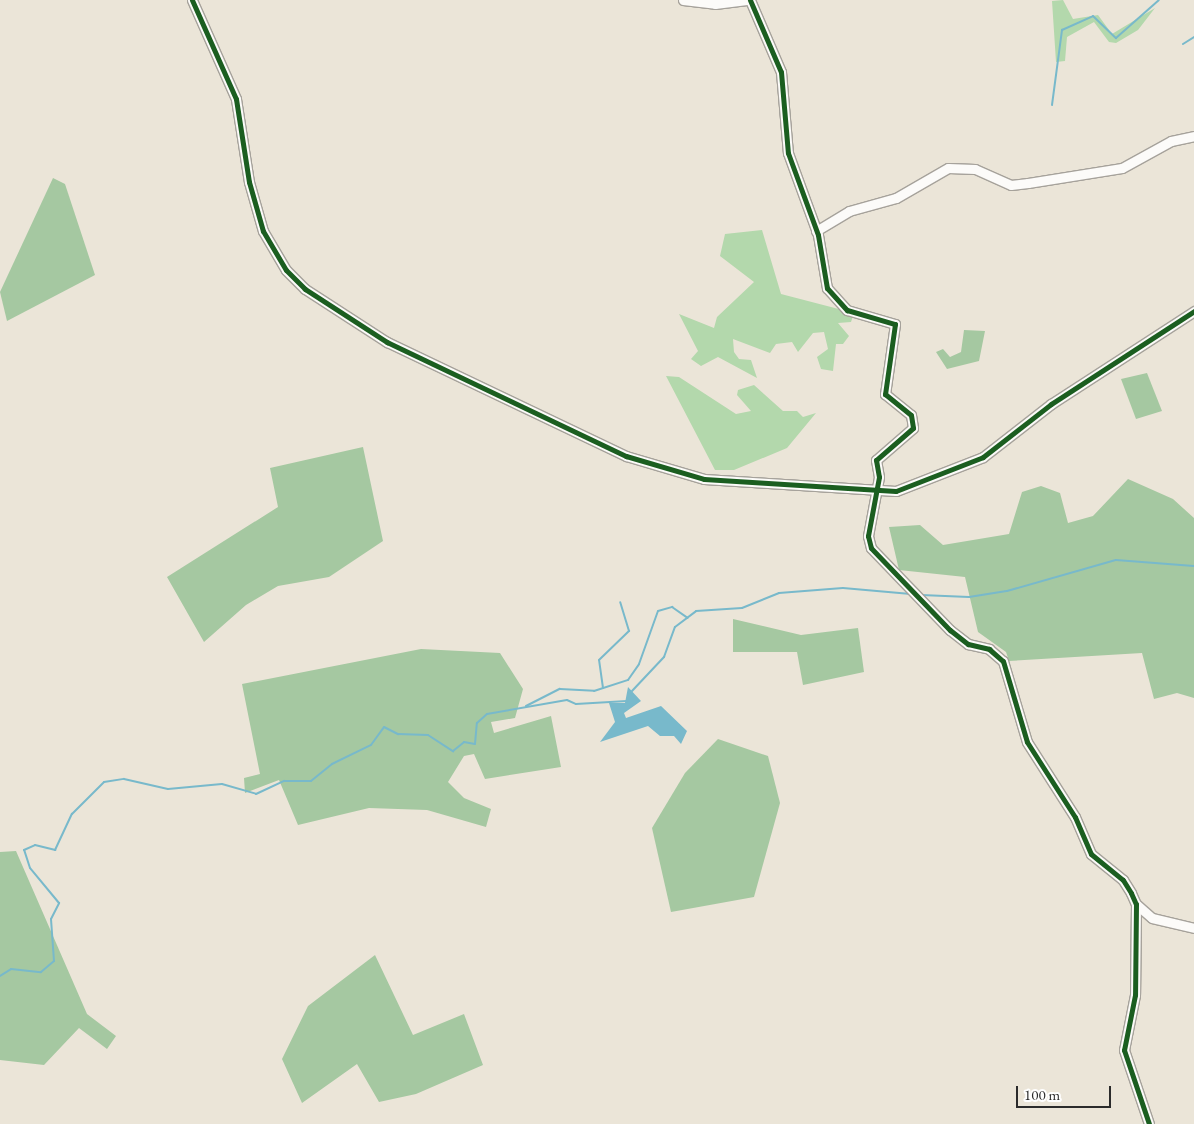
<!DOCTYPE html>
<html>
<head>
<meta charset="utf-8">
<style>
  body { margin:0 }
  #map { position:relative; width:1194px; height:1124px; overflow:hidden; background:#ebe5d8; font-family:"EB Garamond",serif }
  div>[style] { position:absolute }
  .green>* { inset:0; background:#b3d8ac }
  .forest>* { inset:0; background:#a5c8a1 }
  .water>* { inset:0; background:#78b9cb }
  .stream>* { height:2px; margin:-1px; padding:0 1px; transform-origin:1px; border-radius:1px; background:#78b9cb }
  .roads { filter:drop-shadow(1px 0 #a6a29b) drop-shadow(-1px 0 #a6a29b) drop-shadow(0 1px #a6a29b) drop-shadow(0 -1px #a6a29b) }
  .minor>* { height:9px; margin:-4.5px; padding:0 4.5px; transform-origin:4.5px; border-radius:4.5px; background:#fcfbf9 }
  .cycleway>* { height:5px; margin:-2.5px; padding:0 2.5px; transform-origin:2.5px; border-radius:2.5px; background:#1b5e20 }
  span { translate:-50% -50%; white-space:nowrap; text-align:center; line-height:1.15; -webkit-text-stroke:4px #fff; paint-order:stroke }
  .scale { position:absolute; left:1016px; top:1086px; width:95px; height:22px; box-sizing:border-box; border:2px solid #2b2b2b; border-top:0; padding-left:6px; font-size:15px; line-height:18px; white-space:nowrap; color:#2b2b2b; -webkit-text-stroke:4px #fff; paint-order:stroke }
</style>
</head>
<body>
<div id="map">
  <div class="green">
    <i style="clip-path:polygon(1063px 0,1073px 19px,1098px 15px,1112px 34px,1155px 8px,1138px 30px,1116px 43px,1109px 42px,1094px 22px,1067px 37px,1065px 61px,1056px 62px,1052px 1px)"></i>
    <i style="clip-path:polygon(762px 230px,781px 294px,854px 313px,851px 322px,838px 323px,849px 336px,843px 344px,836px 344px,833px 371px,821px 369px,817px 357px,828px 349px,824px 332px,813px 333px,798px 352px,792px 342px,776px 344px,770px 353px,733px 339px,734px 352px,739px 359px,751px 360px,757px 378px,718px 357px,701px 366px,691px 359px,698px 351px,679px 314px,714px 328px,717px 317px,754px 282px,720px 256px,725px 234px)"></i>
    <i style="clip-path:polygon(666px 376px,679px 377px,736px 414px,751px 411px,737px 395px,738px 390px,754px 385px,783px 411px,797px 411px,803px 417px,816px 413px,787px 448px,734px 470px,715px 470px)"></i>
  </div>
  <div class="forest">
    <i style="clip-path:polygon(53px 178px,65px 184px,95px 275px,7px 321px,0 292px)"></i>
    <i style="clip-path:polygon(964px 330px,985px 331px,979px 361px,947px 369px,936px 352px,943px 349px,950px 357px,961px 352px)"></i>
    <i style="clip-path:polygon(1147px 373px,1162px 411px,1136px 419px,1121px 379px)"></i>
    <i style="clip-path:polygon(363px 447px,383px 541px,329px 577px,278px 586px,246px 605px,204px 642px,167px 577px,278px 507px,270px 468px)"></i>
    <i style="clip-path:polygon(1128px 479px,1173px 499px,1194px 518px,1194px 698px,1177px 693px,1154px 699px,1142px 653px,1009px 661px,1006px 652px,978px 632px,965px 577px,899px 570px,889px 527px,920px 525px,943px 545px,1009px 534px,1022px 492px,1041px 486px,1060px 493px,1068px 523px,1093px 516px)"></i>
    <i style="clip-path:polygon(733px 619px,801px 635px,858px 628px,864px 672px,803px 685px,797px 652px,733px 652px)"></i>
    <i style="clip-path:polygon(421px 649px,500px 653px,523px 689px,515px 718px,491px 722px,494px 733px,551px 716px,561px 767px,485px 779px,474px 754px,464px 756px,448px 782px,464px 798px,491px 809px,486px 827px,427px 810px,369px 808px,298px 825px,279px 780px,245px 793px,244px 778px,260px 774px,242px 684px)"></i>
    <i style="clip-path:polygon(718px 739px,768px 756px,780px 803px,754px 897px,671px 912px,652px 828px,685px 773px)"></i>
    <i style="clip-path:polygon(16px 851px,87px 1014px,116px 1036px,107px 1049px,79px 1028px,44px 1065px,0 1060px,0 852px)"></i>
    <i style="clip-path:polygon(375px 955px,413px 1035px,464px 1014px,483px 1065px,416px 1094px,379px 1102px,357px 1064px,302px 1103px,282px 1059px,308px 1006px)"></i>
  </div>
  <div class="water">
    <i style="clip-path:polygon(628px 687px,641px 701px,624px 713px,626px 718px,661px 706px,687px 731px,681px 744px,674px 736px,660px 736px,648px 726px,600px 742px,615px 722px,609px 703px,625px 703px)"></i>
  </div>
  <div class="stream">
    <i style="left:1183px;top:44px;width:13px;rotate:-32deg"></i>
    <i style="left:1052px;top:105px;width:76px;rotate:-82.4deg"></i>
    <i style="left:1062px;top:30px;width:34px;rotate:-24deg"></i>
    <i style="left:1093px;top:16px;width:32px;rotate:44deg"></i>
    <i style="left:1116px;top:38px;width:57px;rotate:-41.5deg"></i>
    <i style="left:921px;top:595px;width:48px;rotate:2.4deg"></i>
    <i style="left:969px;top:597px;width:38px;rotate:-9deg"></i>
    <i style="left:1007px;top:591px;width:113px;rotate:-15.9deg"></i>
    <i style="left:1116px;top:560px;width:78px;rotate:4.4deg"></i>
    <i style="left:603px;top:688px;width:28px;rotate:-98deg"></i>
    <i style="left:599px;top:660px;width:42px;rotate:-44deg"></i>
    <i style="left:629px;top:631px;width:30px;rotate:-107deg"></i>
    <i style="left:632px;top:691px;width:47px;rotate:-46.7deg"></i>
    <i style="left:664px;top:657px;width:32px;rotate:-70deg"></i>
    <i style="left:675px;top:627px;width:26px;rotate:-37deg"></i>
    <i style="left:696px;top:611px;width:46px;rotate:-3.7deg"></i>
    <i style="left:742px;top:608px;width:40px;rotate:-22deg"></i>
    <i style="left:779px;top:593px;width:64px;rotate:-4.5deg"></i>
    <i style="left:843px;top:588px;width:68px;rotate:5deg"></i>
    <i style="left:526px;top:706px;width:38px;rotate:-27deg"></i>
    <i style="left:560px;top:689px;width:34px;rotate:3deg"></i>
    <i style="left:594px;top:691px;width:36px;rotate:-18deg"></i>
    <i style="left:628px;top:680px;width:19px;rotate:-55deg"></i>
    <i style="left:639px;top:664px;width:56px;rotate:-70.3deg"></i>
    <i style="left:658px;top:611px;width:15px;rotate:-16deg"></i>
    <i style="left:672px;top:607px;width:19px;rotate:35deg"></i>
    <i style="left:0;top:976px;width:13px;rotate:-32deg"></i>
    <i style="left:11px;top:969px;width:30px;rotate:6deg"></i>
    <i style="left:41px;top:972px;width:17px;rotate:-40deg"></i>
    <i style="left:54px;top:961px;width:42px;rotate:-94.1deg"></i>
    <i style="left:51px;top:919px;width:18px;rotate:-63deg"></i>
    <i style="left:59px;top:903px;width:45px;rotate:-129.6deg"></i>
    <i style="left:30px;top:868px;width:19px;rotate:-108deg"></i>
    <i style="left:24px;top:850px;width:12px;rotate:-24deg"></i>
    <i style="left:35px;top:845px;width:21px;rotate:14deg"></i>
    <i style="left:55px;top:850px;width:40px;rotate:-65deg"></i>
    <i style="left:72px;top:814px;width:45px;rotate:-45deg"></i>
    <i style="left:104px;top:782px;width:20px;rotate:-9deg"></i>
    <i style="left:124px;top:779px;width:45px;rotate:12.8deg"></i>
    <i style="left:168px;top:789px;width:54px;rotate:-5.3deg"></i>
    <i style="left:222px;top:784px;width:35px;rotate:16deg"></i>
    <i style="left:256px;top:794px;width:31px;rotate:-25deg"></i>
    <i style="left:284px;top:781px;width:27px"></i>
    <i style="left:311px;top:781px;width:27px;rotate:-39deg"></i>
    <i style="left:332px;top:764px;width:43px;rotate:-26deg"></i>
    <i style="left:371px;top:745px;width:22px;rotate:-54deg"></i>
    <i style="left:384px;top:727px;width:16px;rotate:27deg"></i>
    <i style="left:398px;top:734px;width:30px;rotate:2deg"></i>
    <i style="left:428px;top:735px;width:30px;rotate:33deg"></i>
    <i style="left:453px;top:751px;width:14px;rotate:-39deg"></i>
    <i style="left:464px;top:742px;width:11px;rotate:10deg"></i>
    <i style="left:475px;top:744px;width:21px;rotate:-85deg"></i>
    <i style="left:477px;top:723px;width:13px;rotate:-42deg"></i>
    <i style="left:487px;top:714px;width:81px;rotate:-9.9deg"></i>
    <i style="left:567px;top:700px;width:10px;rotate:24deg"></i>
    <i style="left:576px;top:704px;width:51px;rotate:-3.4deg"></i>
  </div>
  <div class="roads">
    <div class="minor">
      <i style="left:192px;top:0;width:108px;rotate:66deg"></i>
      <i style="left:236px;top:99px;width:84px;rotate:81.1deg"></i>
      <i style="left:249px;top:182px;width:51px;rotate:74.1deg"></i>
      <i style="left:263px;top:231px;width:45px;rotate:59.5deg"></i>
      <i style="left:286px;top:270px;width:27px;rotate:45deg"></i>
      <i style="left:305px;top:289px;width:98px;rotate:32.9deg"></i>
      <i style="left:387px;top:342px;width:265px;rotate:25.5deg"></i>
      <i style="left:626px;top:456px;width:81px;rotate:16.4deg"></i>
      <i style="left:704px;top:479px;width:192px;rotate:3.6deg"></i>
      <i style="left:896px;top:491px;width:93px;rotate:-21.3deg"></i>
      <i style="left:983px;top:457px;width:86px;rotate:-37.9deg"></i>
      <i style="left:1051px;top:404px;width:171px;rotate:-33deg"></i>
      <i style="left:683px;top:0;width:32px;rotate:7deg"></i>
      <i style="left:715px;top:4px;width:32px;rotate:-7deg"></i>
      <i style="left:750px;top:0;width:78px;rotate:66.7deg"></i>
      <i style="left:781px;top:72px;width:81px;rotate:85.1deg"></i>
      <i style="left:788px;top:153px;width:87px;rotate:69.9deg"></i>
      <i style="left:818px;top:235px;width:54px;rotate:80.4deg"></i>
      <i style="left:827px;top:288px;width:30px;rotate:48deg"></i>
      <i style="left:847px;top:310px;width:50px;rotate:16.3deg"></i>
      <i style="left:895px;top:324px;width:71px;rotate:98.1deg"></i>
      <i style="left:885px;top:394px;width:33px;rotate:39deg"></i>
      <i style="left:911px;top:415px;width:13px;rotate:81deg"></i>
      <i style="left:913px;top:428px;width:49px;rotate:139.1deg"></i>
      <i style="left:876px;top:460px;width:17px;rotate:80deg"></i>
      <i style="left:879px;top:477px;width:60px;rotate:100.6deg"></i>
      <i style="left:868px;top:536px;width:12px;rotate:76deg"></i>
      <i style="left:871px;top:548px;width:114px;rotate:46.1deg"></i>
      <i style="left:950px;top:630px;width:23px;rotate:38deg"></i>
      <i style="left:968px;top:644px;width:22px;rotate:13deg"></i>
      <i style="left:989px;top:649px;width:18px;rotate:41deg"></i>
      <i style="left:1003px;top:661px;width:84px;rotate:73.5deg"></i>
      <i style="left:1027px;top:742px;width:89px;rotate:57.4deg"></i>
      <i style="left:1075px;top:817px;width:40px;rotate:66.6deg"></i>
      <i style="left:1091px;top:854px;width:41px;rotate:39.1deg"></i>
      <i style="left:1123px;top:880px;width:15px;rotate:58deg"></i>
      <i style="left:1131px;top:893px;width:12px;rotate:66deg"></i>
      <i style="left:1136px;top:904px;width:91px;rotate:90.6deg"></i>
      <i style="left:1135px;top:995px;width:56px;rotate:101.3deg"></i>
      <i style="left:1124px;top:1050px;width:78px;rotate:71.3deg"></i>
      <i style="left:816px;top:231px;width:39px;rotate:-31deg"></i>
      <i style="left:849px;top:211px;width:49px;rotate:-15.5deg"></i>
      <i style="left:896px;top:198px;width:60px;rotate:-30deg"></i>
      <i style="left:948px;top:168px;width:27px;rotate:2deg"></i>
      <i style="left:975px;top:169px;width:39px;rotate:24deg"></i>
      <i style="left:1011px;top:185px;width:17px;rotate:-7deg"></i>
      <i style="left:1028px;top:183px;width:95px;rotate:-9.1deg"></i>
      <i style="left:1122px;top:168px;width:56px;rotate:-28.9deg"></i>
      <i style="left:1171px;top:141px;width:24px;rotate:-12deg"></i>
      <i style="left:1136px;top:904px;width:21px;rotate:41deg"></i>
      <i style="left:1152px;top:918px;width:43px;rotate:13.4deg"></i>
    </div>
  </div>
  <div class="cycleway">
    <i style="left:192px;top:0;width:108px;rotate:66deg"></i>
    <i style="left:236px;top:99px;width:84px;rotate:81.1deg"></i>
    <i style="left:249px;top:182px;width:51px;rotate:74.1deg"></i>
    <i style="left:263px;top:231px;width:45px;rotate:59.5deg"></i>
    <i style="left:286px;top:270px;width:27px;rotate:45deg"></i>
    <i style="left:305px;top:289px;width:98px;rotate:32.9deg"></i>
    <i style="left:387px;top:342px;width:265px;rotate:25.5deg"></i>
    <i style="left:626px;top:456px;width:81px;rotate:16.4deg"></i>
    <i style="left:704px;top:479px;width:192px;rotate:3.6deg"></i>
    <i style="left:896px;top:491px;width:93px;rotate:-21.3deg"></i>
    <i style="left:983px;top:457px;width:86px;rotate:-37.9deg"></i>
    <i style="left:1051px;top:404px;width:171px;rotate:-33deg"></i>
    <i style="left:750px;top:0;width:78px;rotate:66.7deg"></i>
    <i style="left:781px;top:72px;width:81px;rotate:85.1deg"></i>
    <i style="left:788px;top:153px;width:87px;rotate:69.9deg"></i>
    <i style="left:818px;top:235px;width:54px;rotate:80.4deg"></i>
    <i style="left:827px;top:288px;width:30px;rotate:48deg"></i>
    <i style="left:847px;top:310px;width:50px;rotate:16.3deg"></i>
    <i style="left:895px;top:324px;width:71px;rotate:98.1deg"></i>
    <i style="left:885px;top:394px;width:33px;rotate:39deg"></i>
    <i style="left:911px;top:415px;width:13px;rotate:81deg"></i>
    <i style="left:913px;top:428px;width:49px;rotate:139.1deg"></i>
    <i style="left:876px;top:460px;width:17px;rotate:80deg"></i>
    <i style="left:879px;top:477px;width:60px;rotate:100.6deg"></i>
    <i style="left:868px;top:536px;width:12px;rotate:76deg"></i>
    <i style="left:871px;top:548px;width:114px;rotate:46.1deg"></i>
    <i style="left:950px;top:630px;width:23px;rotate:38deg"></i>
    <i style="left:968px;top:644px;width:22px;rotate:13deg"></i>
    <i style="left:989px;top:649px;width:18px;rotate:41deg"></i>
    <i style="left:1003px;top:661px;width:84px;rotate:73.5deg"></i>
    <i style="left:1027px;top:742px;width:89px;rotate:57.4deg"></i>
    <i style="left:1075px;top:817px;width:40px;rotate:66.6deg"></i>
    <i style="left:1091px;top:854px;width:41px;rotate:39.1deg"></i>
    <i style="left:1123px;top:880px;width:15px;rotate:58deg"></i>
    <i style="left:1131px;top:893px;width:12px;rotate:66deg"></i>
    <i style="left:1136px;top:904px;width:91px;rotate:90.6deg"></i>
    <i style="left:1135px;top:995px;width:56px;rotate:101.3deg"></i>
    <i style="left:1124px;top:1050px;width:78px;rotate:71.3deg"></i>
  </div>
  <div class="scale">100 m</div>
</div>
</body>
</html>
